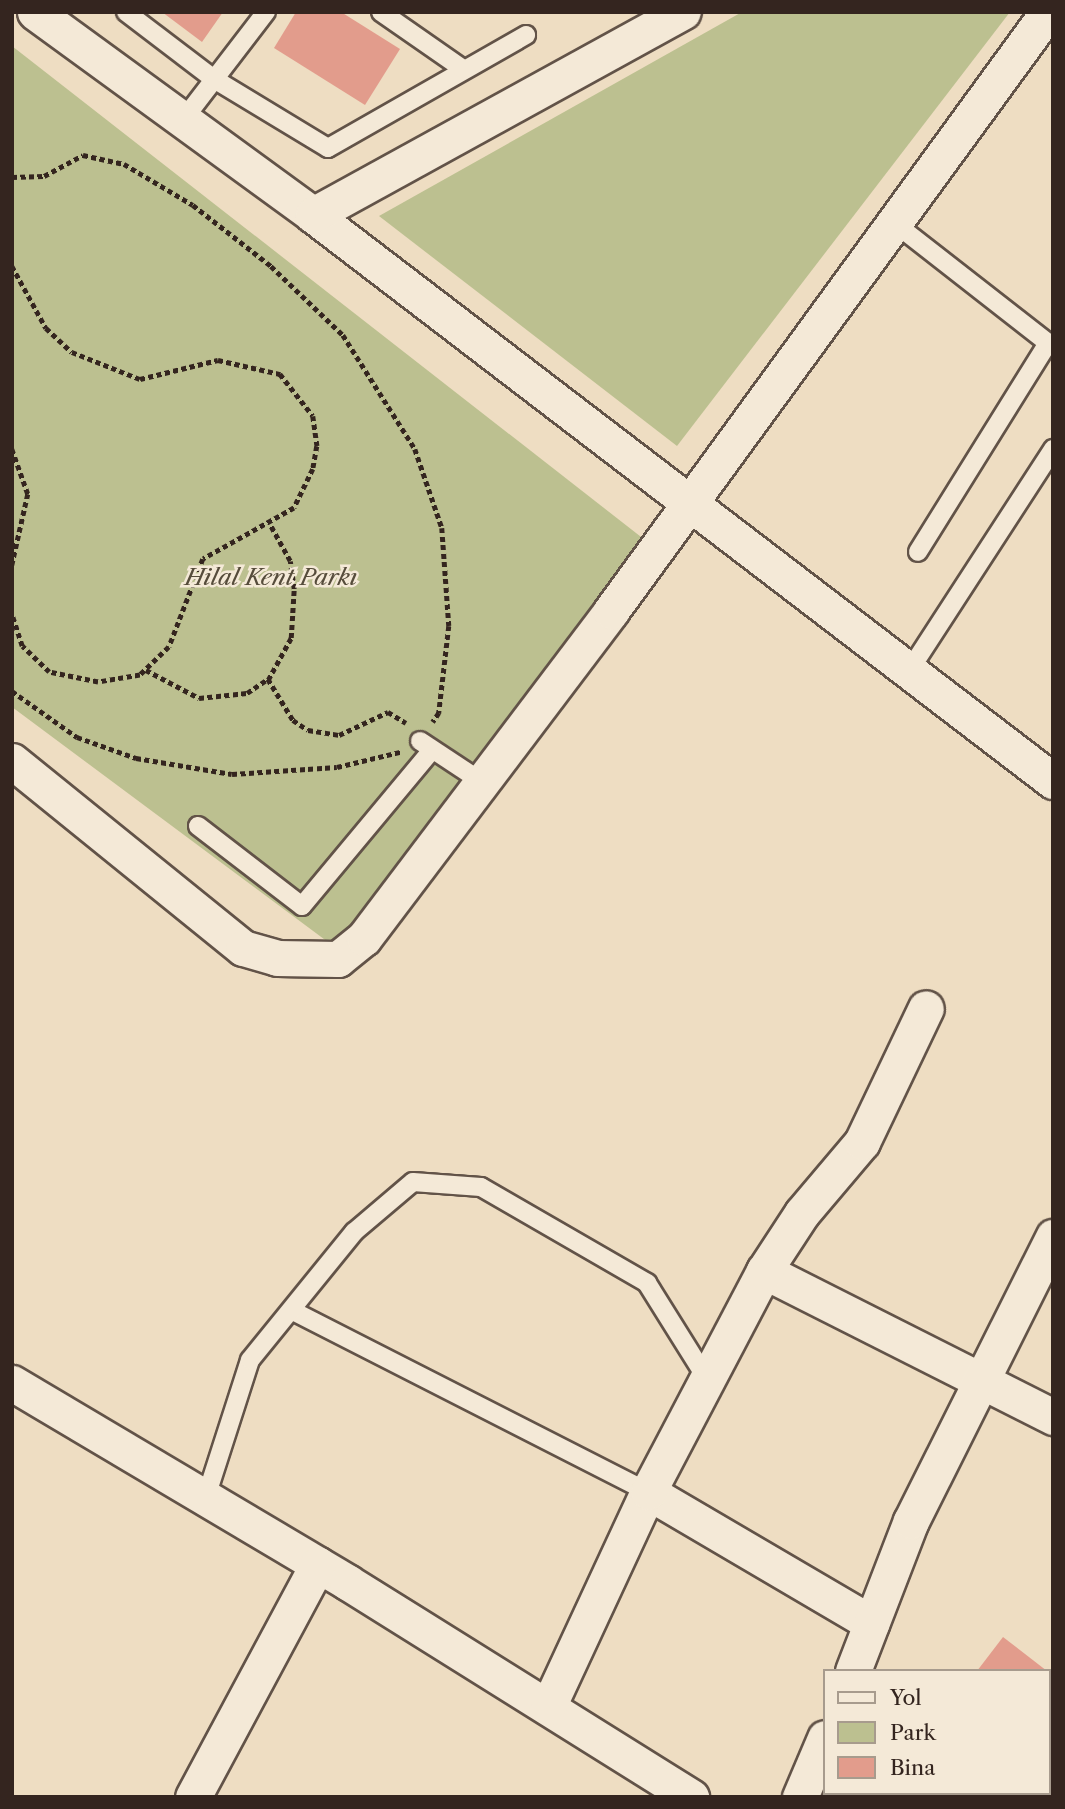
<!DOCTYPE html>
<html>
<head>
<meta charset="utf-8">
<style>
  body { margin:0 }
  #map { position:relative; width:1065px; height:1809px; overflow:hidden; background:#eeddc2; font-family:"Libre Caslon Text",serif }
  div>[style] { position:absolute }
  .green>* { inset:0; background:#bcc090 }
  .building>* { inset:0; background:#e29c8c; transform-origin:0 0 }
  .path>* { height:4.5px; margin-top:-2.25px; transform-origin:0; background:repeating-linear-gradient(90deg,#34251f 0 5px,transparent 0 8.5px) }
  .roads { filter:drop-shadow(2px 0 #625348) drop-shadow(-2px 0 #625348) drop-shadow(0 2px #625348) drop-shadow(0 -2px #625348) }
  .service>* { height:18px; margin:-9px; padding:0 9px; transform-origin:9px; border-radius:9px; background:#f4e9d7 }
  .minor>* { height:35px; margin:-17.5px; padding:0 17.5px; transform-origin:17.5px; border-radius:17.5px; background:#f4e9d7 }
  span { translate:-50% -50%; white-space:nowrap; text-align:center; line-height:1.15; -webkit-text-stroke:5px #f4e9d7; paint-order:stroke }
  .park-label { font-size:23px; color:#564c3b; font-style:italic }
  .frame { position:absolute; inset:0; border:14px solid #34251f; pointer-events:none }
  .legend { position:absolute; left:823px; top:1669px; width:228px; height:126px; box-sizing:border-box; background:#f4e9d7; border:2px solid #a79b8d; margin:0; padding:9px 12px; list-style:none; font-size:21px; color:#34251f }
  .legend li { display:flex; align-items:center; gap:14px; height:35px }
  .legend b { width:35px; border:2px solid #a79b8d }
</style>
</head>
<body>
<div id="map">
  <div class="green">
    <i style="clip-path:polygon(742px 12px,1010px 12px,677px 446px,379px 216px)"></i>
    <i style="clip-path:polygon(12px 46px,645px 540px,336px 948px,12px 707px)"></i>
  </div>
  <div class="building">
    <i style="clip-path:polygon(162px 12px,223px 12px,202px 42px)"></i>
    <i style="clip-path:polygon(296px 12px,341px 12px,400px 49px,365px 105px,274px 48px)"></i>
    <i style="clip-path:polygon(1003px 1637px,1047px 1671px,977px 1671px)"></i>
    <i style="left:1049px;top:1673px;width:4px;height:122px;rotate:27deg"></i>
  </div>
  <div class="path">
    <i style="left:12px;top:177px;width:32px;rotate:-2deg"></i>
    <i style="left:44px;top:176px;width:44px;rotate:-28.3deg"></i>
    <i style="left:83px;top:155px;width:42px;rotate:12.4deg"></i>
    <i style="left:124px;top:164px;width:80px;rotate:30.7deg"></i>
    <i style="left:193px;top:205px;width:99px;rotate:38deg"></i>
    <i style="left:271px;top:266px;width:100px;rotate:43.8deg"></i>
    <i style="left:343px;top:335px;width:135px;rotate:57.7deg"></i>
    <i style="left:415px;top:449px;width:83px;rotate:71.1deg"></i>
    <i style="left:442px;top:528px;width:98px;rotate:85.9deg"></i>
    <i style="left:449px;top:626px;width:88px;rotate:96.6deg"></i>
    <i style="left:439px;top:713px;width:11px;rotate:124deg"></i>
    <i style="left:12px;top:266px;width:71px;rotate:61.3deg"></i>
    <i style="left:46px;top:328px;width:35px;rotate:43deg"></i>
    <i style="left:72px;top:352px;width:73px;rotate:21.7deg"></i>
    <i style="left:140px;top:379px;width:80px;rotate:-13.7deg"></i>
    <i style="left:218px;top:360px;width:64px;rotate:12.7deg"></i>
    <i style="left:280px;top:374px;width:53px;rotate:51.8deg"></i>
    <i style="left:313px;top:416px;width:30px;rotate:82deg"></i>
    <i style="left:317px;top:446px;width:23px;rotate:100deg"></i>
    <i style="left:313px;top:469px;width:43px;rotate:116deg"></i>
    <i style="left:294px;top:508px;width:104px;rotate:150.7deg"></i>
    <i style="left:203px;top:559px;width:94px;rotate:111.1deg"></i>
    <i style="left:169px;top:647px;width:40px;rotate:136deg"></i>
    <i style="left:140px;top:675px;width:43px;rotate:170.5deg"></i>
    <i style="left:98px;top:682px;width:50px;rotate:-168.5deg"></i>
    <i style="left:49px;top:672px;width:37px;rotate:-136deg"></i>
    <i style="left:22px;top:646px;width:33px;rotate:-108deg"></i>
    <i style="left:12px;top:449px;width:48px;rotate:70.4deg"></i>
    <i style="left:28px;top:494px;width:73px;rotate:102.7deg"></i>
    <i style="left:146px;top:670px;width:60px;rotate:27.8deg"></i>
    <i style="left:199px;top:698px;width:48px;rotate:-5.9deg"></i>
    <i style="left:247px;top:693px;width:25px;rotate:-34deg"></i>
    <i style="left:268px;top:679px;width:48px;rotate:58.6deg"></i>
    <i style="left:293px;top:720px;width:18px;rotate:34deg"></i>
    <i style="left:308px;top:730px;width:31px;rotate:9deg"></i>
    <i style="left:339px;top:735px;width:54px;rotate:-25.1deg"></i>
    <i style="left:388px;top:712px;width:21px;rotate:31deg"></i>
    <i style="left:268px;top:680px;width:48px;rotate:-61.3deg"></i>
    <i style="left:291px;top:638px;width:49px;rotate:-86.5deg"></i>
    <i style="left:294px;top:589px;width:28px;rotate:-98deg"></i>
    <i style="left:290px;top:561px;width:43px;rotate:-118.9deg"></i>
    <i style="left:12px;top:691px;width:80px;rotate:35.3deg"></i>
    <i style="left:77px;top:737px;width:63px;rotate:19.6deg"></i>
    <i style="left:136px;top:758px;width:97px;rotate:9.5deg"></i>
    <i style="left:232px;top:774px;width:105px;rotate:-3.8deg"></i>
    <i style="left:337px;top:767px;width:65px;rotate:-13.4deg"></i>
  </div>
  <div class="roads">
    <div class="service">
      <i style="left:126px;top:12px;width:111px;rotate:37.3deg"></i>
      <i style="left:214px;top:79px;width:133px;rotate:31.2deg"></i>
      <i style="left:328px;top:148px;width:228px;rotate:-29.7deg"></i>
      <i style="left:381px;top:12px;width:100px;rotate:34.8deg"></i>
      <i style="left:183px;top:120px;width:136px;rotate:-52.5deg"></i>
      <i style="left:897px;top:225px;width:192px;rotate:38deg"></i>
      <i style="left:1048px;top:343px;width:246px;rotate:121.9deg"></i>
      <i style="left:909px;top:671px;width:265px;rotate:-57deg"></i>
      <i style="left:420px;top:741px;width:74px;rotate:33.5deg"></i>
      <i style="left:198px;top:826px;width:131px;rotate:37.6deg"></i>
      <i style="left:302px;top:906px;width:203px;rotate:-50.2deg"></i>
      <i style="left:293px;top:1311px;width:398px;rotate:27deg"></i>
      <i style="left:206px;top:1497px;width:144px;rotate:-72.2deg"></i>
      <i style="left:250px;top:1360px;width:165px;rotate:-50.9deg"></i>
      <i style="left:354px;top:1232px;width:77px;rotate:-40.3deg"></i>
      <i style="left:413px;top:1182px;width:68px;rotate:4.2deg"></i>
      <i style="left:481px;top:1187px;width:192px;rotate:30deg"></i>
      <i style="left:647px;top:1283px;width:113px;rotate:58deg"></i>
    </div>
    <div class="minor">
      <i style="left:35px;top:12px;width:344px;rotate:36.1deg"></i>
      <i style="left:313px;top:215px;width:932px;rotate:37.41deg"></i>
      <i style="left:313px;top:215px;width:422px;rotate:-28.8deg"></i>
      <i style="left:12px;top:761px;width:297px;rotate:39deg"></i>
      <i style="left:243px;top:948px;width:35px;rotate:16deg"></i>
      <i style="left:277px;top:958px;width:61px;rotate:0.9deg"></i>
      <i style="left:338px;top:959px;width:33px;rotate:-39deg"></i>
      <i style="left:364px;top:938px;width:410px;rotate:-52.9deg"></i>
      <i style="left:611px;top:611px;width:741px;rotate:-53.89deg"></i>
      <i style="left:764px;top:1271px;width:324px;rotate:26.8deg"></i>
      <i style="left:12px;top:1383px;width:390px;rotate:30.7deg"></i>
      <i style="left:347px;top:1582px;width:406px;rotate:32deg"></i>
      <i style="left:648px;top:1492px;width:259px;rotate:30.4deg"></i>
      <i style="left:853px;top:1671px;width:161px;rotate:-68.9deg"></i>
      <i style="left:911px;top:1521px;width:318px;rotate:-63.4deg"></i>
      <i style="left:548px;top:1707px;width:237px;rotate:-65.1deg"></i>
      <i style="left:648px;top:1492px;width:250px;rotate:-62.3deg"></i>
      <i style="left:764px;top:1271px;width:69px;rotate:-56.8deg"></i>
      <i style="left:802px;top:1213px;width:93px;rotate:-49.8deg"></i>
      <i style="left:862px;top:1142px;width:148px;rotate:-64.5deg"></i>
      <i style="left:193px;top:1797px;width:264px;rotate:-61.8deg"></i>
      <i style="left:800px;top:1797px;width:64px;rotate:-67deg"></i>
    </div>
  </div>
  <div class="park-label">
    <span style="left:271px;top:577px">Hilal Kent Parkı</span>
  </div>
  <div class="frame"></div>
  <ul class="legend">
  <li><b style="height:9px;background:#f4e9d7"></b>Yol</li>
  <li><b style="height:19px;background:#bcc090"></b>Park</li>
  <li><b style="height:19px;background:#e29c8c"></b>Bina</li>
  </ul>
</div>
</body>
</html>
